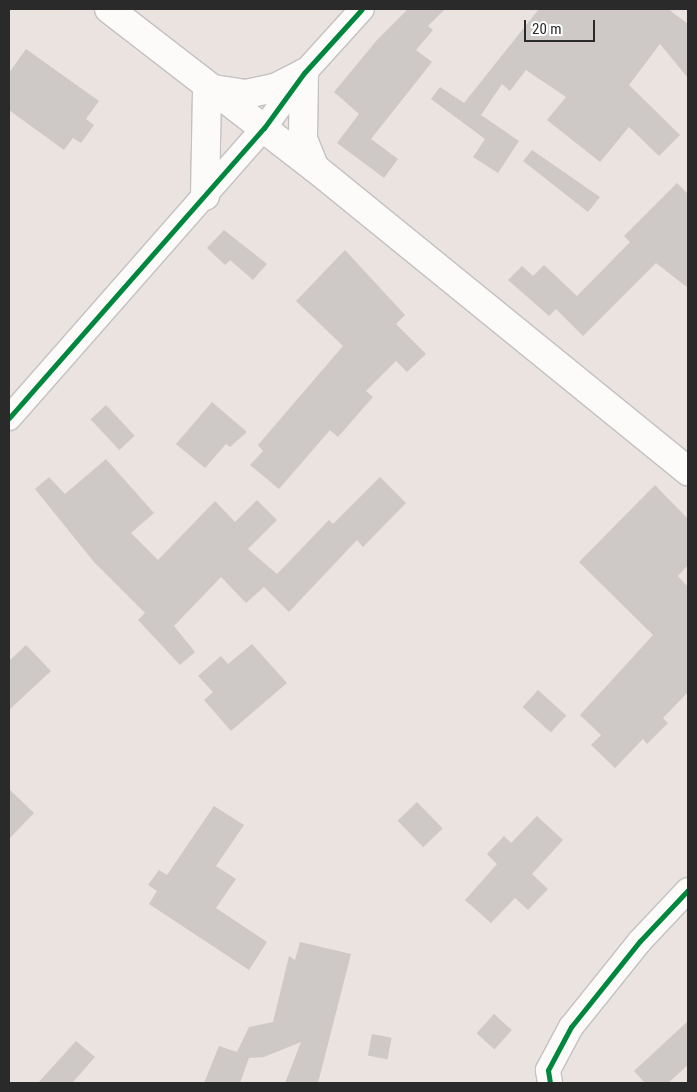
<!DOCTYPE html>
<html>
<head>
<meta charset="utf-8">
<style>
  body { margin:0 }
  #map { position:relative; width:697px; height:1092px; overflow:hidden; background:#eae3df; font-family:"Roboto Condensed",sans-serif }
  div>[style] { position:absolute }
  .building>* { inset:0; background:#cec9c6; transform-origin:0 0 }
  .roads { filter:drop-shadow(1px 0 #c3c1c1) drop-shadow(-1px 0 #c3c1c1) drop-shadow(0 1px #c3c1c1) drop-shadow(0 -1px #c3c1c1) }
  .street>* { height:24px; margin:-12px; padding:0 12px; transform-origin:12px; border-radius:12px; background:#fcfbfa }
  .secondary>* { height:28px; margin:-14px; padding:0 14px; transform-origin:14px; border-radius:14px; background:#fcfbfa }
  .cycleway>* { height:5px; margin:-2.5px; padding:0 2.5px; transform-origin:2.5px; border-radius:2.5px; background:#00873e }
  span { translate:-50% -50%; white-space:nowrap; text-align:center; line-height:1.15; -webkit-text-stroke:5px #fff; paint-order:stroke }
  .frame { position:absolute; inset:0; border:10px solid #2a2a2a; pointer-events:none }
  .scale { position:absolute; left:524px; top:20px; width:71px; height:22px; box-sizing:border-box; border:2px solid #2a2a2a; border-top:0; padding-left:6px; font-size:15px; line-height:18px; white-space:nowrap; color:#2a2a2a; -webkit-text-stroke:4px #fff; paint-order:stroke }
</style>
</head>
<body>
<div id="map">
  <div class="building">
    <i style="clip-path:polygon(408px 9px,445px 9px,428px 26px,433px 30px,416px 50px,432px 62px,371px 139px,398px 159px,384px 178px,337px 143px,359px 114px,334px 92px,377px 40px)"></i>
    <i style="clip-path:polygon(539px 9px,668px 9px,688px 24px,688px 78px,660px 44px,629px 85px,680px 135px,659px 156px,629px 127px,600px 162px,547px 120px,566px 97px,526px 70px,510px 91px,502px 84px,481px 115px,519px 141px,498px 173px,473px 157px,485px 139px,431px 99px,440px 87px,464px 103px)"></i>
    <i style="clip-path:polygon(26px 49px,99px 101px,86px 119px,94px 125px,81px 143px,73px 138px,64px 150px,9px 110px,9px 73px)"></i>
    <i style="clip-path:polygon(532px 150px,600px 197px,588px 212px,523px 161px)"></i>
    <i style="clip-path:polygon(677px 183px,688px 194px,688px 288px,656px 263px,583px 336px,556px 309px,549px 316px,508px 280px,522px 266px,533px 276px,544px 265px,577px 296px,630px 242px,624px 236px)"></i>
    <i style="clip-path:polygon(224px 230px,267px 264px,253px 280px,230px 260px,225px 265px,207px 248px)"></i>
    <i style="clip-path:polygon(345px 250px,405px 315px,396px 324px,426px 354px,407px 372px,396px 361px,366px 391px,373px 397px,338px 437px,330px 430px,279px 489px,250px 465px,263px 451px,258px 445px,343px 346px,296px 301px)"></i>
    <i style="clip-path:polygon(212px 402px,247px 432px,230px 447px,226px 444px,205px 468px,176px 444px)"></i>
    <i style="left:106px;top:405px;width:42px;height:21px;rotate:47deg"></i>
    <i style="clip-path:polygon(106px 459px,154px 513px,131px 533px,158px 560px,215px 501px,235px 522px,257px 500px,277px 520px,248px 549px,277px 574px,329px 520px,333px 524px,380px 477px,406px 503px,363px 547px,357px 540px,289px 612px,264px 587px,246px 603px,221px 577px,174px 626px,195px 652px,180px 665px,138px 620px,145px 613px,94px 562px,35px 489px,49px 477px,65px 494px)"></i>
    <i style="clip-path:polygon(655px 485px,688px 519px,688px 565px,678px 576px,688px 587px,688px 692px,663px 718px,668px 723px,647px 744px,643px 739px,615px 768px,591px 745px,601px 735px,580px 715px,653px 635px,579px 562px)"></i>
    <i style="clip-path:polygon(252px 644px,287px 683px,231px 731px,204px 700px,213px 692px,198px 676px,221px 656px,228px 664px)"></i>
    <i style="clip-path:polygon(26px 645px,51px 671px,9px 710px,9px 661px)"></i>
    <i style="left:538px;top:690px;width:38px;height:23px;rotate:42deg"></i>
    <i style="clip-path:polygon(9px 789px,34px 813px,9px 839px)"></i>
    <i style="left:417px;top:802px;width:37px;height:27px;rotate:46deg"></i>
    <i style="clip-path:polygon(214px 806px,244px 825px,216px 866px,236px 879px,216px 908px,267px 942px,249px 970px,149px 904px,157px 891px,148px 885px,159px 870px,167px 875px)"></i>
    <i style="clip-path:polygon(537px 816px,563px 840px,532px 874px,548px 889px,528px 910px,515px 898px,491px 923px,465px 900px,497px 864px,487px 854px,504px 836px,511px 843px)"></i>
    <i style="clip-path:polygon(300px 942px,351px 954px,318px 1083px,285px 1083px,301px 1042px,264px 1057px,249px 1058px,240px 1083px,204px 1083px,219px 1046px,237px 1052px,249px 1027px,273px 1022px,289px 956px,295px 960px)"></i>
    <i style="left:494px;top:1014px;width:24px;height:26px;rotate:42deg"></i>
    <i style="clip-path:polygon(688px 1021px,688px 1065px,668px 1083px,645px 1083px,634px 1071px)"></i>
    <i style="left:372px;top:1034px;width:20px;height:22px;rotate:11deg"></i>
    <i style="clip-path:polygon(76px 1041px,95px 1057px,72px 1083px,38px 1083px)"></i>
  </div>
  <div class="roads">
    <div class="street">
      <i style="left:9px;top:418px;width:386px;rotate:-48.7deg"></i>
      <i style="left:264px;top:128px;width:68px;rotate:-54deg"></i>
      <i style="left:304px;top:73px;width:86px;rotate:-47.8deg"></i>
      <i style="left:550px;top:1083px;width:13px;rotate:-99deg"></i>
      <i style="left:548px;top:1070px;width:49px;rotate:-61.9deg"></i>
      <i style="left:571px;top:1027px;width:110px;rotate:-51.3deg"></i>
      <i style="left:640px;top:941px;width:70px;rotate:-46.7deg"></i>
    </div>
    <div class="secondary">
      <i style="left:109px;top:9px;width:260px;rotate:37.7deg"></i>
      <i style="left:315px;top:168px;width:481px;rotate:39.1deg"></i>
      <i style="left:205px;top:196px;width:108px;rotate:-88.9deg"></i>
      <i style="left:207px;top:88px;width:39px;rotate:9deg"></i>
      <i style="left:246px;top:94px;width:30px;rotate:-12deg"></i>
      <i style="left:275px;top:88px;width:33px;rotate:-27deg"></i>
      <i style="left:304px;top:73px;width:66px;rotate:90.9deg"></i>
      <i style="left:303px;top:139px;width:31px;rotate:68deg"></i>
    </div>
  </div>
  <div class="cycleway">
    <i style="left:9px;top:418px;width:386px;rotate:-48.7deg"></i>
    <i style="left:264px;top:128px;width:68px;rotate:-54deg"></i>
    <i style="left:304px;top:73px;width:86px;rotate:-47.8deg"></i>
    <i style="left:550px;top:1083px;width:13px;rotate:-99deg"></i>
    <i style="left:548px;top:1070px;width:49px;rotate:-61.9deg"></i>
    <i style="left:571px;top:1027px;width:110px;rotate:-51.3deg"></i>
    <i style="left:640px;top:941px;width:70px;rotate:-46.7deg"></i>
  </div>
  <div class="frame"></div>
  <div class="scale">20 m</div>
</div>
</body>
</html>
